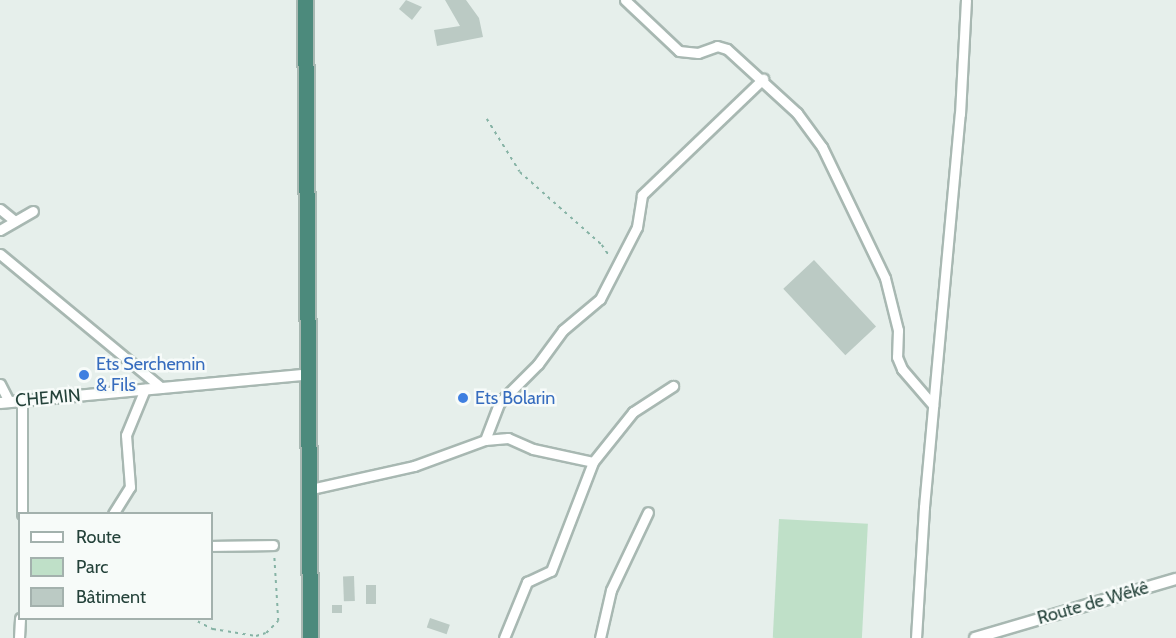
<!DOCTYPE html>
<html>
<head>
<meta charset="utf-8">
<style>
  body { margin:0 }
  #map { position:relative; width:1176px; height:638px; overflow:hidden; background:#e6efeb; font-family:Cabin,sans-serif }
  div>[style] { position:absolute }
  .green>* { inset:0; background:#bfe0c8; transform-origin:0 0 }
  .building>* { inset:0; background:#bbcac4; transform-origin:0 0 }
  .path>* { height:1.5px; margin-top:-0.75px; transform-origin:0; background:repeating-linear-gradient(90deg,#86b3a5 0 3px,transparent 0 7.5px) }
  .roads { filter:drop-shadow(2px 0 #a8b8b2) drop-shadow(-2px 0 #a8b8b2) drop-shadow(0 2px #a8b8b2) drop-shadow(0 -2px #a8b8b2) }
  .minor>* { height:9px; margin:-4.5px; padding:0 4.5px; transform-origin:4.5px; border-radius:4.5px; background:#fff }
  .tertiary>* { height:10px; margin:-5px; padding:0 5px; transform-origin:5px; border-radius:5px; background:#fff }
  .trunk>* { height:15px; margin:-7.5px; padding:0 7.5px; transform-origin:7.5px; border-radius:7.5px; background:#4c8a7c }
  .dots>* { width:16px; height:16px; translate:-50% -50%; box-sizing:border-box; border:3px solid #f7fbf9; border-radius:50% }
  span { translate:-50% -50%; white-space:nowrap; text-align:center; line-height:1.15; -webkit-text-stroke:5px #f7fbf9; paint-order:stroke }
  .shop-label { font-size:18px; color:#366cbe }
  .left { translate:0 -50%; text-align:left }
  .street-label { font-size:18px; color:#24423a }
  .legend { position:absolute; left:18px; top:512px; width:195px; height:108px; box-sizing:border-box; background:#f7fbf9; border:2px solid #a3b1ad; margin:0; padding:8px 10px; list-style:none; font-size:18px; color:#24423a }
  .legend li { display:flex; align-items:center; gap:12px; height:30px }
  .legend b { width:30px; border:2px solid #a3b1ad }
</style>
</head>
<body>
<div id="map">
  <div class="green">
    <i style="left:779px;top:519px;width:89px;height:119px;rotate:3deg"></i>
  </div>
  <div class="building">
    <i style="clip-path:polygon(406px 0,422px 7px,412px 20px,399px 9px)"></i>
    <i style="clip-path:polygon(445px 0,466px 0,479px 18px,483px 37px,437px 46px,434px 30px,460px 26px)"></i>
    <i style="left:814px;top:260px;width:91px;height:42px;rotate:47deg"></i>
    <i style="left:354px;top:576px;width:25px;height:11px;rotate:88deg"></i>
    <i style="left:366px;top:585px;width:10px;height:19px"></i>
    <i style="left:332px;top:605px;width:10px;height:8px"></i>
    <i style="left:430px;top:618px;width:21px;height:10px;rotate:19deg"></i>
  </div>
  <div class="path">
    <i style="left:487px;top:119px;width:62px;rotate:58.1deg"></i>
    <i style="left:520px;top:172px;width:110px;rotate:41.7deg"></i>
    <i style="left:602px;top:245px;width:14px;rotate:56deg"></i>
    <i style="left:191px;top:618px;width:25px;rotate:27deg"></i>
    <i style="left:213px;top:629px;width:44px;rotate:9.2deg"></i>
    <i style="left:256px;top:636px;width:10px;rotate:-17deg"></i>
    <i style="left:266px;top:633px;width:17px;rotate:-45deg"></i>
    <i style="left:278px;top:621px;width:66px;rotate:-93.5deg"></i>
  </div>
  <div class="roads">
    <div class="minor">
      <i style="left:625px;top:0;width:74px;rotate:43.4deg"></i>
      <i style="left:679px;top:51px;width:19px;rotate:6deg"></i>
      <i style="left:698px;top:53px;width:20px;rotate:-20deg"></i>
      <i style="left:717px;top:46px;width:10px;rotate:17deg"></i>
      <i style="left:727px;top:49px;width:95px;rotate:42.4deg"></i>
      <i style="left:797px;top:113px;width:42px;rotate:53.7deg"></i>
      <i style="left:822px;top:147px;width:145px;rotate:64.3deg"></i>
      <i style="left:885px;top:278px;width:54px;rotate:76deg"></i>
      <i style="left:898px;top:330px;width:27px;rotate:92deg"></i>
      <i style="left:897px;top:357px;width:13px;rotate:67deg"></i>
      <i style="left:902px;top:369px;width:48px;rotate:49.3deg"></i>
      <i style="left:0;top:209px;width:19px;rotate:39deg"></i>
      <i style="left:0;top:230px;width:38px;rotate:-30deg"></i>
      <i style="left:0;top:254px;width:210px;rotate:39.6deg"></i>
      <i style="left:0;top:384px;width:20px;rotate:63deg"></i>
      <i style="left:22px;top:401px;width:113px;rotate:90deg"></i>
      <i style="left:485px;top:440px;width:23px;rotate:-5deg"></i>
      <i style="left:508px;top:438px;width:27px;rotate:24deg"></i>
      <i style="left:533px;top:449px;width:61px;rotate:12.2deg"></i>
      <i style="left:311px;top:489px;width:106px;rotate:-12.6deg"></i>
      <i style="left:414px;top:466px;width:76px;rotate:-20.1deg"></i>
      <i style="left:485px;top:440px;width:40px;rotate:-69deg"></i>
      <i style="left:499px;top:403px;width:55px;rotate:-45deg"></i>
      <i style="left:538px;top:364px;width:42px;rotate:-53.7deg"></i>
      <i style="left:563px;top:330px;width:48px;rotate:-40deg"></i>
      <i style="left:600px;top:299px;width:81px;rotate:-62.8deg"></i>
      <i style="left:637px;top:227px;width:32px;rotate:-81deg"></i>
      <i style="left:642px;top:195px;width:168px;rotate:-43.8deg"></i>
      <i style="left:113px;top:514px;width:32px;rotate:-58deg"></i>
      <i style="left:130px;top:487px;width:52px;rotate:-94.4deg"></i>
      <i style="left:126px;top:435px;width:50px;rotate:-67.6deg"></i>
      <i style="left:212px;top:546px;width:61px;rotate:-0.9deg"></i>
      <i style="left:19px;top:638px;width:20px;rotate:-87deg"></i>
      <i style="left:504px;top:638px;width:61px;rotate:-67.7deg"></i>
      <i style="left:527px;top:582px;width:26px;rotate:-25deg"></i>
      <i style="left:551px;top:571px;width:117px;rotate:-68.9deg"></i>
      <i style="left:593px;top:462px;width:64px;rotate:-51.3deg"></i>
      <i style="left:633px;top:412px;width:48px;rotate:-33deg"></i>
      <i style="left:600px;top:638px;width:49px;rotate:-77.1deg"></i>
      <i style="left:611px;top:590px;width:86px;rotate:-64.6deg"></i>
      <i style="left:916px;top:638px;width:131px;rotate:-86.5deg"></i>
      <i style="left:924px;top:507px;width:395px;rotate:-84.8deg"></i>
      <i style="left:960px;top:114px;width:114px;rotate:-87deg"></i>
    </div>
    <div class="tertiary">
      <i style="left:0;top:403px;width:312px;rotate:-5.3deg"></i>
      <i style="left:975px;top:638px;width:209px;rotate:-16.4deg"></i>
    </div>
    <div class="trunk">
      <i style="left:305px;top:0;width:638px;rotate:89.55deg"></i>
    </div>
  </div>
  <div class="dots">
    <i style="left:84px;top:375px;background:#3f7fe0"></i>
    <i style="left:463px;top:398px;background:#3f7fe0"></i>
  </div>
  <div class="shop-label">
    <span class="left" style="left:96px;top:375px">Ets Serchemin<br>&amp; Fils</span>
    <span class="left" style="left:475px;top:398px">Ets Bolarin</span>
  </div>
  <div class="street-label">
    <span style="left:48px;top:398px;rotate:-5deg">CHEMIN</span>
    <span style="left:1093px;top:603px;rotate:-16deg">Route de Wêkê</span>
  </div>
  <ul class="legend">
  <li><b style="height:8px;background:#fff"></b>Route</li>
  <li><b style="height:16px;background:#bfe0c8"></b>Parc</li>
  <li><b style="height:16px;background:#bbcac4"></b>Bâtiment</li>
  </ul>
</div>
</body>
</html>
